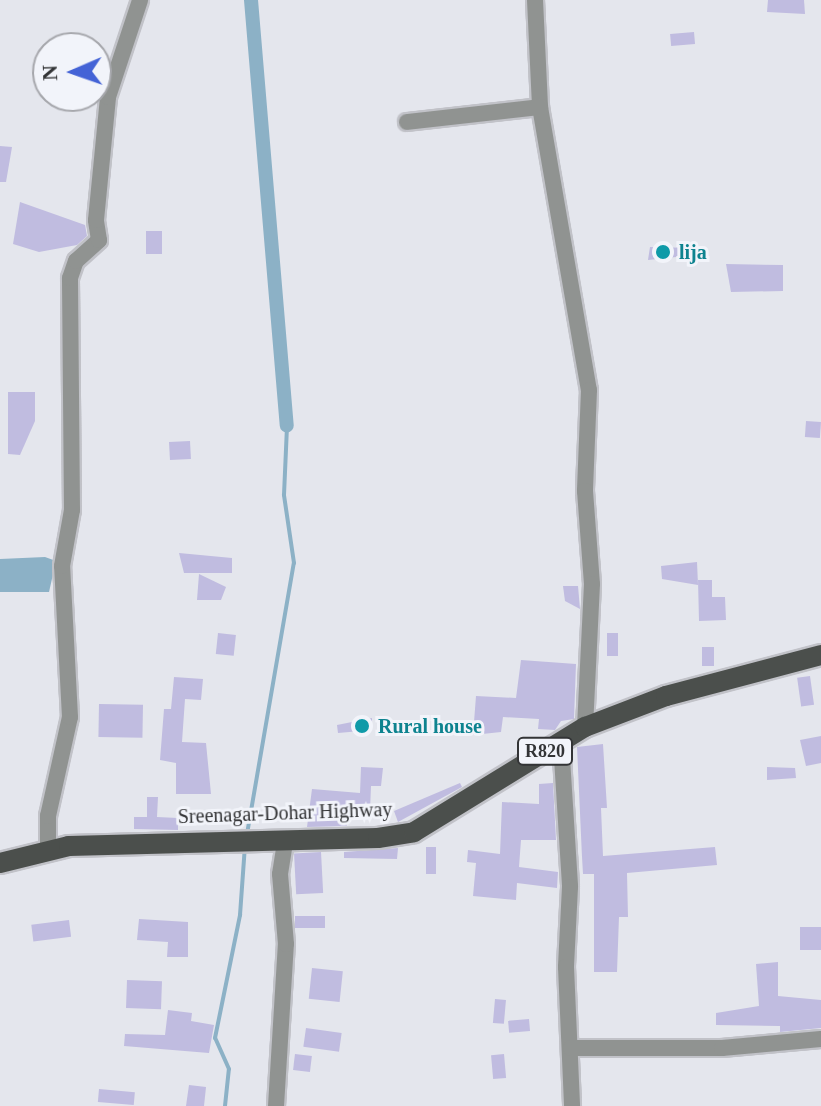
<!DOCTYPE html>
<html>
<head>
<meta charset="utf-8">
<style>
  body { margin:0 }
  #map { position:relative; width:821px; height:1106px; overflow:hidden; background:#e4e6ed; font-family:"Times New Roman",serif }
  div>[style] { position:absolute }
  .water>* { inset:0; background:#8cb1c6 }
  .stream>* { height:4px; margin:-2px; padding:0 2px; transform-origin:2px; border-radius:2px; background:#8cb1c6 }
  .canal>* { height:14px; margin:-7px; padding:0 7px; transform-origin:7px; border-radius:7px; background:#8cb1c6 }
  .building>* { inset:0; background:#c0bce0; transform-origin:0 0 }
  .roads { filter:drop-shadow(2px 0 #c1c2c8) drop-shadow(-2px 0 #c1c2c8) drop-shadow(0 2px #c1c2c8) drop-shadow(0 -2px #c1c2c8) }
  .minor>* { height:16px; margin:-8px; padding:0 8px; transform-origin:8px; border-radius:8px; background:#909391 }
  .primary>* { height:20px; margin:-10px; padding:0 10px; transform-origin:10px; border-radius:10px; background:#4b4f4c }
  .dots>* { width:22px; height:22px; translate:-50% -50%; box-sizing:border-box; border:4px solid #f2f4fa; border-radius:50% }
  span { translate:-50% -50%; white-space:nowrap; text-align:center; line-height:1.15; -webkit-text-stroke:6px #f2f4fa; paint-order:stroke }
  .shield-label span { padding:2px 6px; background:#f2f4fa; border:2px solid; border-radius:6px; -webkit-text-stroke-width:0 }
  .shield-label { font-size:18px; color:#333436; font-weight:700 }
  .culture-label { font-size:20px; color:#0d838f; font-weight:700 }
  .left { translate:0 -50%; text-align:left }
  .street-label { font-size:20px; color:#333436 }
  .north { position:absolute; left:32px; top:32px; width:80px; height:80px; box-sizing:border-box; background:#f2f4fa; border:2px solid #a6a7ac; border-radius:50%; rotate:268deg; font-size:22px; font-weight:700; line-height:32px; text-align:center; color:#333436 }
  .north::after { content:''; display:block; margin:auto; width:28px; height:36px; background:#4463d6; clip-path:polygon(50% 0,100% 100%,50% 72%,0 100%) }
</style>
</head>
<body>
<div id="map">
  <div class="water">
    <i style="clip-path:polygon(45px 557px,56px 561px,49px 592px,0 592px,0 559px)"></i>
  </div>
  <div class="stream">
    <i style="left:247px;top:834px;width:275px;rotate:-80.2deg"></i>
    <i style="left:294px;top:563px;width:69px;rotate:-98.4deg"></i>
    <i style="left:284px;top:495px;width:70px;rotate:-87.5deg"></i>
    <i style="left:225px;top:1106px;width:37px;rotate:-84deg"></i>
    <i style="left:229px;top:1069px;width:34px;rotate:-114deg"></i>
    <i style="left:215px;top:1038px;width:126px;rotate:-78.5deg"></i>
    <i style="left:240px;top:915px;width:69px;rotate:-85.9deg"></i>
  </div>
  <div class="canal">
    <i style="left:251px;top:0;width:427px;rotate:85.2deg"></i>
  </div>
  <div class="building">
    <i style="clip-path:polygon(768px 0,804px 0,805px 14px,767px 12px)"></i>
    <i style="left:694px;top:32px;width:12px;height:24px;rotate:85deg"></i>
    <i style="clip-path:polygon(0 146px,12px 147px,6px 182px,0 182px)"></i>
    <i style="clip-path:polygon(20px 202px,85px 225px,87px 236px,77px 245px,39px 252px,13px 244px)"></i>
    <i style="left:162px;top:231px;width:23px;height:16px;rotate:90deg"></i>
    <i style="clip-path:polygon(650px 247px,695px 248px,695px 255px,648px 260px)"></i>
    <i style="clip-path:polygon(726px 264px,783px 265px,783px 291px,731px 292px)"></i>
    <i style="clip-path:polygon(8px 392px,35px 392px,35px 421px,20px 455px,8px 454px)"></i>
    <i style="left:806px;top:421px;width:15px;height:16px;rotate:4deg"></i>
    <i style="left:190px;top:441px;width:18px;height:21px;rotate:87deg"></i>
    <i style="clip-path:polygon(179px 553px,232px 558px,232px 573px,184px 573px)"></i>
    <i style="clip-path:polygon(697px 562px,698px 585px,662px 579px,661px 566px)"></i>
    <i style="clip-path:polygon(199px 574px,226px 587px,221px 600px,197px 600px)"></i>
    <i style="clip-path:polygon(698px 580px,712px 580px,712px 597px,725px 597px,726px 620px,699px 621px)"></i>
    <i style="clip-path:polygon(563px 586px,578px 586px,580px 609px,565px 601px)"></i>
    <i style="left:218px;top:633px;width:18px;height:21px;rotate:6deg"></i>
    <i style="left:607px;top:633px;width:11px;height:23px"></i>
    <i style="left:702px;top:647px;width:12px;height:19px"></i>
    <i style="clip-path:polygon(521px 660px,576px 664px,574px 719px,561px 721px,555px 730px,538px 729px,539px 719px,503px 717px,501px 732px,473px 735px,476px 696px,516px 698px)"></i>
    <i style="left:810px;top:676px;width:29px;height:13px;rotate:82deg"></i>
    <i style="clip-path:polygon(174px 677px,203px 679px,201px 700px,185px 699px,182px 742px,206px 743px,211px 794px,176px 794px,176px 763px,160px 760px,164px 709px,171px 709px)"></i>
    <i style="left:99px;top:704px;width:44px;height:33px;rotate:1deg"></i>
    <i style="clip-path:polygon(372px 718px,372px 730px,338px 733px,337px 725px)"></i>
    <i style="clip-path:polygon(821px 736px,821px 763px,806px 766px,800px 740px)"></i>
    <i style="clip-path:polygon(603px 744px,607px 808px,601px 808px,603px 856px,715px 847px,717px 865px,627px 873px,628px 917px,619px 917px,617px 972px,594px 972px,594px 874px,583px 874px,582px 857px,577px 747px)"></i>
    <i style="clip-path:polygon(361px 767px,383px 768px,381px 786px,371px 786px,370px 811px,346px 809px,347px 826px,307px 827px,312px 789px,360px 793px)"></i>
    <i style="clip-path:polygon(767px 767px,795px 768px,796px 778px,767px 780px)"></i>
    <i style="clip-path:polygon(460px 783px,462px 787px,398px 822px,394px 811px)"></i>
    <i style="clip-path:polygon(553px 783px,556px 840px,521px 840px,519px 867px,558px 872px,557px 888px,517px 883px,516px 900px,473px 896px,476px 863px,467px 862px,468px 850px,500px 854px,502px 802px,539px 804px,539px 784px)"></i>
    <i style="clip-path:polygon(147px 797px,158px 797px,157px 817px,178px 818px,178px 830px,134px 829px,134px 817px,147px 817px)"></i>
    <i style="left:426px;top:847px;width:10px;height:27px"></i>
    <i style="clip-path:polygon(398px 848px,397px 859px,344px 858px,344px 852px)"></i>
    <i style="left:321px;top:852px;width:41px;height:27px;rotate:87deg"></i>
    <i style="left:325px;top:916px;width:12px;height:30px;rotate:90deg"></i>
    <i style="clip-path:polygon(139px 919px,188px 922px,188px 957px,167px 957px,168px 942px,137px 940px)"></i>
    <i style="left:69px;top:920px;width:17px;height:38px;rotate:83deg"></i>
    <i style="left:821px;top:927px;width:23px;height:21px;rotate:90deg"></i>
    <i style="clip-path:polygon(778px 962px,778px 996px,821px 1000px,821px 1028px,780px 1032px,780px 1026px,716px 1025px,716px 1013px,759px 1006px,756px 964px)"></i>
    <i style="left:312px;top:968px;width:31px;height:31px;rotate:6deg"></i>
    <i style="left:127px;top:980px;width:35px;height:28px;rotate:2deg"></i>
    <i style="left:495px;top:999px;width:11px;height:24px;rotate:5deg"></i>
    <i style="clip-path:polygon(168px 1010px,192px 1013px,191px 1021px,214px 1025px,209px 1053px,124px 1046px,125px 1034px,165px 1035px)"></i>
    <i style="left:529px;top:1019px;width:12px;height:21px;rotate:85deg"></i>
    <i style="left:306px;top:1028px;width:36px;height:19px;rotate:8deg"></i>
    <i style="left:295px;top:1054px;width:17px;height:16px;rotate:7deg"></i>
    <i style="left:504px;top:1054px;width:24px;height:13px;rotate:85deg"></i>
    <i style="clip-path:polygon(189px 1085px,206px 1087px,204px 1106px,186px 1106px)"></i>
    <i style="left:99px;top:1089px;width:36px;height:13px;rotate:5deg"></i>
  </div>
  <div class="roads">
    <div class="minor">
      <i style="left:535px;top:0;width:107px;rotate:87.3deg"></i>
      <i style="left:540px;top:107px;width:287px;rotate:80.2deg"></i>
      <i style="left:589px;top:390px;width:101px;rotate:92.3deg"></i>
      <i style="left:585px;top:491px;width:93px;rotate:85.7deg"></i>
      <i style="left:592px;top:584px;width:143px;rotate:92.8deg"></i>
      <i style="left:407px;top:122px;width:134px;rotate:-6.4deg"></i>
      <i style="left:561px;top:742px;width:145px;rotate:86.4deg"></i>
      <i style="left:570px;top:887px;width:80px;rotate:92.9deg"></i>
      <i style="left:566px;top:967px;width:139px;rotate:87.5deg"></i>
      <i style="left:48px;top:851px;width:35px;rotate:-90deg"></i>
      <i style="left:48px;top:816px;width:101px;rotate:-77.5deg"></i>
      <i style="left:70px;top:717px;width:151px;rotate:-93deg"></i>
      <i style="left:62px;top:566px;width:57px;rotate:-79.9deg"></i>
      <i style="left:72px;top:510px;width:232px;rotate:-90.5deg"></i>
      <i style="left:70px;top:278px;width:18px;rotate:-71deg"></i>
      <i style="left:76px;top:261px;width:31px;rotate:-42deg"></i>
      <i style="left:99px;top:240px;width:20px;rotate:-99deg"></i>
      <i style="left:96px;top:220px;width:124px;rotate:-84.4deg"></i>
      <i style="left:108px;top:97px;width:102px;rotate:-71.7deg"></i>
      <i style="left:571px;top:1048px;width:151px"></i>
      <i style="left:722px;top:1048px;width:99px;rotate:-5.2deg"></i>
      <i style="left:276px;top:1106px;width:162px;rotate:-86.5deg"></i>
      <i style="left:286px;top:944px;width:70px;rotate:-94.9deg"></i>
      <i style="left:280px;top:874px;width:33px;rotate:-81deg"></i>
    </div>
    <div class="primary">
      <i style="left:0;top:863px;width:71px;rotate:-13.8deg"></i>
      <i style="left:69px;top:846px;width:309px;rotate:-1.5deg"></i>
      <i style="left:378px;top:838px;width:36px;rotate:-9deg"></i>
      <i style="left:414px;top:832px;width:201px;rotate:-31.6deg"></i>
      <i style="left:585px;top:727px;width:87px;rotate:-20.9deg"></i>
      <i style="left:666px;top:696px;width:160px;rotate:-14.8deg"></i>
    </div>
  </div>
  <div class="dots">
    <i style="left:663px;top:252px;background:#0f9aa8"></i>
    <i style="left:362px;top:726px;background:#0f9aa8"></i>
  </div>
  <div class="shield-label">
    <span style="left:545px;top:751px">R820</span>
  </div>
  <div class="culture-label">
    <span class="left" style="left:679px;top:252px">lija</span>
    <span class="left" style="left:378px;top:726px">Rural house</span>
  </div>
  <div class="street-label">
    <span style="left:285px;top:813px;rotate:-2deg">Sreenagar-Dohar Highway</span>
  </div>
  <div class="north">N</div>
</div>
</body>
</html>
